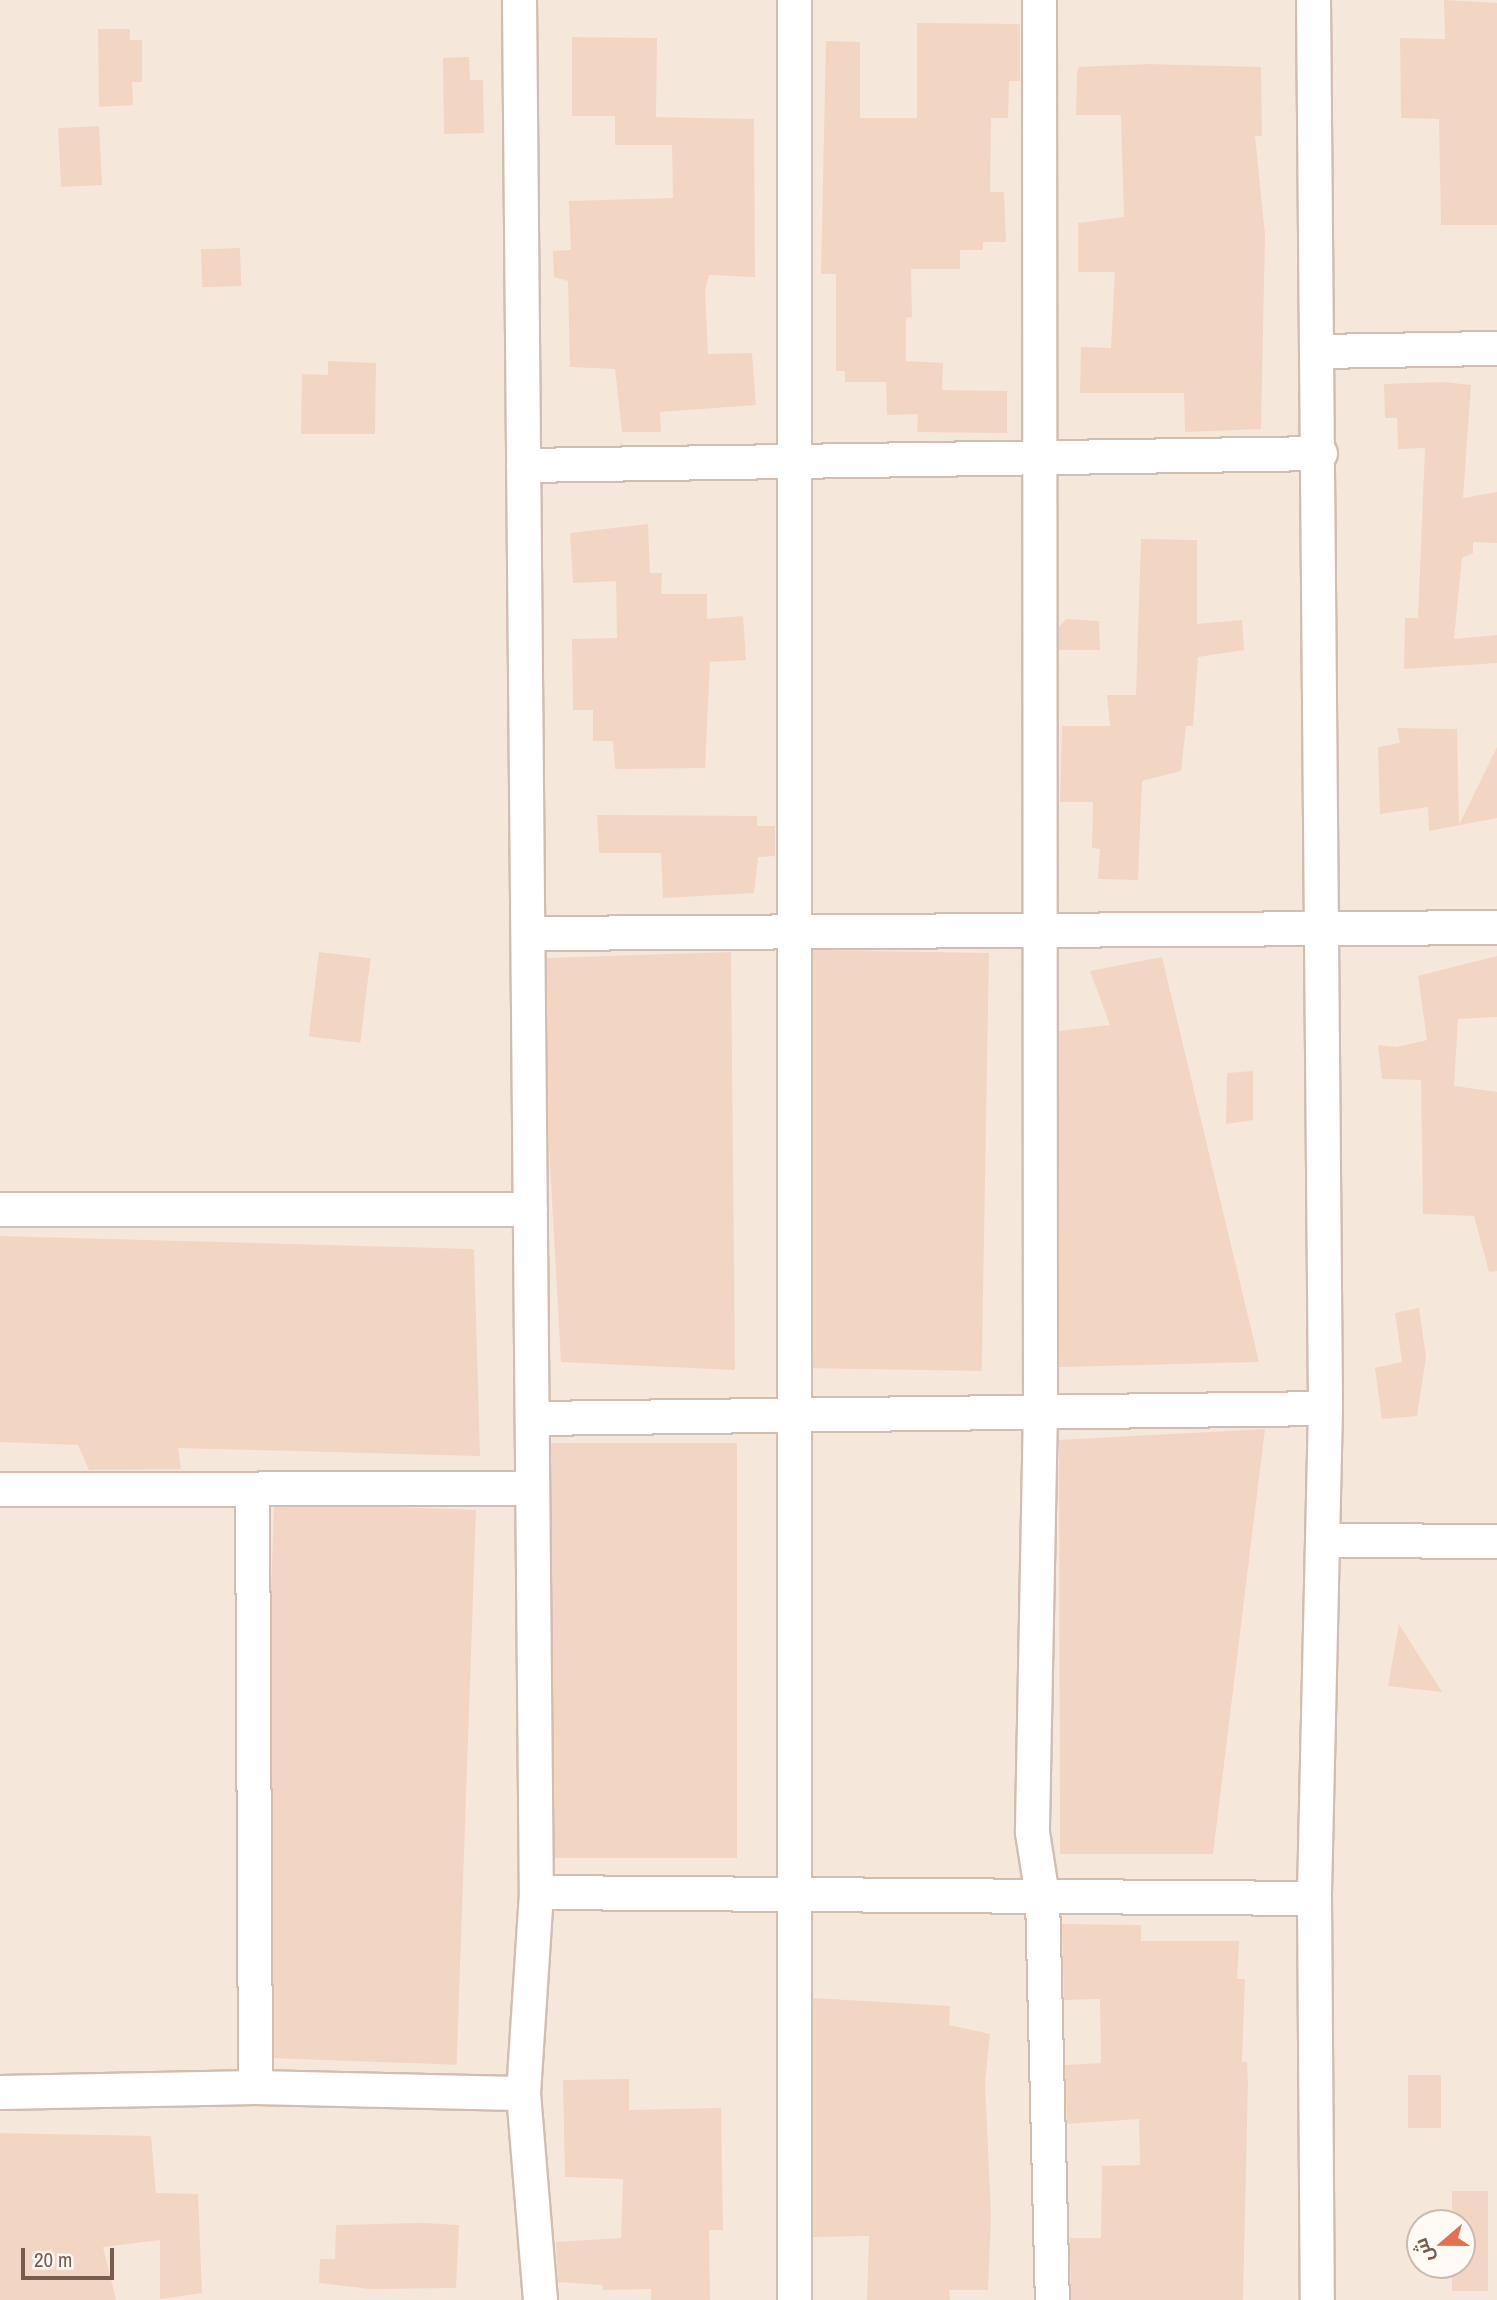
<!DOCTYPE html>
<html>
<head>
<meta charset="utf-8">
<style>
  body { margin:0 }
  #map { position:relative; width:1497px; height:2300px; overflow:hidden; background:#fdf6ec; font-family:"Archivo Narrow",Cairo,sans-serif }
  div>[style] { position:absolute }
  .residential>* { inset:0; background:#f5e8da }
  .building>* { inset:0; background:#f3d5c3; transform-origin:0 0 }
  .roads { filter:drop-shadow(2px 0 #d1beb0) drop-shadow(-2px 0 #d1beb0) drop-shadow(0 2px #d1beb0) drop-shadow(0 -2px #d1beb0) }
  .minor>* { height:33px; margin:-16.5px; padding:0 16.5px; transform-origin:16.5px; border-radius:16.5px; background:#fff }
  span { translate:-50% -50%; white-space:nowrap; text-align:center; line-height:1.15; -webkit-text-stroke:7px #fffaf3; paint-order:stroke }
  .north { position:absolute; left:1406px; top:2209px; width:70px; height:70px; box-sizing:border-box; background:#fffaf3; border:2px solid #cabbb1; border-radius:50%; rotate:250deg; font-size:19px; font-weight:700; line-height:28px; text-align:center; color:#7a5c4d }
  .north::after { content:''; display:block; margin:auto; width:24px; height:32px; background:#e76f51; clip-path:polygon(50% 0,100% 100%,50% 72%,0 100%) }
  .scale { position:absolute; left:21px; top:2248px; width:93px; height:32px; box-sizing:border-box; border:4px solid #7a5c4d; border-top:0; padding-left:9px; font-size:21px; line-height:24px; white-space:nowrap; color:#7a5c4d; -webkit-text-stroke:5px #fffaf3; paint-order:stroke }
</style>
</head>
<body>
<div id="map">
  <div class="residential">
    <i style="clip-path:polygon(evenodd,0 0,1497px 0,1497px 2300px,0 2300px,0 0,1420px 2223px,1462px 2223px,1462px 2265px,1420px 2265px,1420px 2223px)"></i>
  </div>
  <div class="building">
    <i style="clip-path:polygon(1444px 0,1497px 3px,1497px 225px,1441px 225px,1439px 119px,1401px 118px,1400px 38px,1445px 39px)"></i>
    <i style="clip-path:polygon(917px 23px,1020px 24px,1020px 81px,1009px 81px,1008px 118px,991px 118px,990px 192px,1004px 192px,1006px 242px,983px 242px,983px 250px,960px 250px,960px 269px,911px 269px,912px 317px,906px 318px,906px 361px,943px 363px,942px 390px,1007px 391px,1007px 433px,917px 432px,918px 414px,887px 415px,886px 382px,845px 382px,845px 371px,836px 371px,836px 274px,821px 274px,826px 41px,860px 42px,860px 118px,917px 118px)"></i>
    <i style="clip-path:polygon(98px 29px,130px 29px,130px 40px,142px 40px,142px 82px,132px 82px,133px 105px,99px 107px)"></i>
    <i style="clip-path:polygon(572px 37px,657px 38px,656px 117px,754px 119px,755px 277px,709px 275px,705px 290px,708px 354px,752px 353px,756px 405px,660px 412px,661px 432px,622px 432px,615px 369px,570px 367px,568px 281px,554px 277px,553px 251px,571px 250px,569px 201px,673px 198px,672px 145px,615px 145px,615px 116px,572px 116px)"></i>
    <i style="clip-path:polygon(469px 57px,470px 80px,483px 80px,484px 133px,444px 134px,443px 58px)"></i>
    <i style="clip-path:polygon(1148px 64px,1261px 67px,1262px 136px,1255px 136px,1265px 234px,1261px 429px,1185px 432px,1184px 393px,1080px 393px,1081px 347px,1111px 348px,1115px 272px,1078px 272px,1078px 223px,1124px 217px,1121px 115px,1076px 115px,1077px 72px,1079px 67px)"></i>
    <i style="left:99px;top:126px;width:59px;height:41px;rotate:87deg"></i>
    <i style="left:240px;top:248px;width:38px;height:39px;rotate:88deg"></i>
    <i style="clip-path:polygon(328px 361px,376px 363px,375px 434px,301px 434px,302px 374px,328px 375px)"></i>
    <i style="clip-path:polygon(1443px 382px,1471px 385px,1463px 498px,1497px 492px,1497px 543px,1473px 542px,1473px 553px,1462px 558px,1454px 639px,1497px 635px,1497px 663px,1404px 669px,1405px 618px,1418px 618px,1425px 448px,1398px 449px,1397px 418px,1385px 418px,1384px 384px)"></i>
    <i style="clip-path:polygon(648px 524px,650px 573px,662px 573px,661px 594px,707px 594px,707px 619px,743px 616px,746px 660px,710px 662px,705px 768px,615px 769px,613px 741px,593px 741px,593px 710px,573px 710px,572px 639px,617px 638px,616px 581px,573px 583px,570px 533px)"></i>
    <i style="clip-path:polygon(1141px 539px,1197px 540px,1197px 624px,1242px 620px,1244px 650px,1198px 657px,1193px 726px,1186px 726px,1181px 771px,1142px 781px,1138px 880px,1098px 879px,1100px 849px,1092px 848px,1093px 802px,1060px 802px,1062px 726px,1110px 726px,1107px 695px,1136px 695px)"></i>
    <i style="clip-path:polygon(1066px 619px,1099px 621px,1100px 650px,1059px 650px,1059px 627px)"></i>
    <i style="clip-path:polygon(1397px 728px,1457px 729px,1459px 825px,1497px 747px,1497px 818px,1429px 831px,1428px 807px,1380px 814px,1378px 747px,1400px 743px)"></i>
    <i style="clip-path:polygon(597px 815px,757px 816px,757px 826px,775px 826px,775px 856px,758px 857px,754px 893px,663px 898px,661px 853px,599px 853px)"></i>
    <i style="left:813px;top:950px;width:176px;height:418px;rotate:1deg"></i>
    <i style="left:319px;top:952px;width:52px;height:85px;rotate:7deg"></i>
    <i style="clip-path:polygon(731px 952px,735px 1370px,561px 1362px,548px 1128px,547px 958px)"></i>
    <i style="clip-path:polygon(1497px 956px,1497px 1017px,1458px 1019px,1454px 1086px,1497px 1092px,1497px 1271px,1489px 1272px,1474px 1216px,1423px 1214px,1421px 1080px,1382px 1079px,1378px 1045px,1397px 1047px,1427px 1040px,1418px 976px)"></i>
    <i style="clip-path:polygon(1162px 957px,1259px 1362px,1059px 1367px,1059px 1031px,1110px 1025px,1090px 971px)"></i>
    <i style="clip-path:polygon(1253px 1071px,1253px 1120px,1226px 1124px,1227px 1073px)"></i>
    <i style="clip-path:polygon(0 1236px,474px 1249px,480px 1456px,178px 1448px,181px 1469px,89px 1470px,78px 1445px,0 1442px)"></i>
    <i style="clip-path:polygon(1419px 1308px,1426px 1357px,1417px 1416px,1382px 1419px,1375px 1368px,1402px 1362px,1395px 1313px)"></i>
    <i style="clip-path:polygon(1265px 1429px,1213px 1854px,1060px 1854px,1059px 1440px)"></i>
    <i style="left:551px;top:1443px;width:186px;height:415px"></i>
    <i style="left:476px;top:1510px;width:555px;height:202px;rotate:92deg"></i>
    <i style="clip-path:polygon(1399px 1624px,1442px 1692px,1388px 1686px)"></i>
    <i style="clip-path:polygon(1062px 1924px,1141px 1925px,1141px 1941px,1239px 1941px,1237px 1979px,1245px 1979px,1242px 2062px,1247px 2062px,1248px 2082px,1243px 2300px,1071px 2300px,1070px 2238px,1101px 2238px,1102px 2166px,1140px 2165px,1139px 2119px,1067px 2124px,1065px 2065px,1101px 2063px,1100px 1999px,1064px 2000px)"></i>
    <i style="clip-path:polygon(813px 1998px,950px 2006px,949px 2025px,990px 2034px,985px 2082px,991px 2216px,988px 2290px,949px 2290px,950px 2300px,867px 2300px,869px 2236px,813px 2237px)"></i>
    <i style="left:1408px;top:2075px;width:33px;height:53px"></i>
    <i style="clip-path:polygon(629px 2079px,629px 2110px,721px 2108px,723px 2230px,709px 2230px,710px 2300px,651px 2300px,651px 2289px,603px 2290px,602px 2285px,558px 2282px,556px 2242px,621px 2238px,623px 2179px,565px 2177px,563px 2080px)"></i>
    <i style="clip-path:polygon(0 2133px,151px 2136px,156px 2193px,198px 2194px,202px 2293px,160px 2299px,160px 2240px,103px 2247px,116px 2300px,0 2300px)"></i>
    <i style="clip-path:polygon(1452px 2191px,1488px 2191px,1488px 2291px,1452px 2291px,1452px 2265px,1462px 2265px,1462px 2223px,1452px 2223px)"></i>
    <i style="clip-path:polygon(422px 2223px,459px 2225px,456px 2288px,370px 2289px,319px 2283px,320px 2259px,335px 2259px,336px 2225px)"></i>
  </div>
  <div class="roads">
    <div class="minor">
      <i style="left:519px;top:0;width:1892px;rotate:89.49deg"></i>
      <i style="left:536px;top:1892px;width:201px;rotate:93.7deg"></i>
      <i style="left:523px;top:2093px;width:208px;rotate:85.3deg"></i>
      <i style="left:1039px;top:0;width:1408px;rotate:89.96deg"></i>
      <i style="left:1040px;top:1408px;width:424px;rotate:91.1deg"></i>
      <i style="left:1032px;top:1832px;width:65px;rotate:81.1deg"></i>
      <i style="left:1042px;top:1896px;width:404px;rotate:88.6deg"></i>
      <i style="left:1313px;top:0;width:1408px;rotate:89.51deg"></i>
      <i style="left:1325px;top:1408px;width:490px;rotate:91.3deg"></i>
      <i style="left:1314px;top:1898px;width:402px;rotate:89.6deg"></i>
      <i style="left:1319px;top:351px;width:178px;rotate:-1deg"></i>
      <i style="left:523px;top:465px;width:797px;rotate:-0.86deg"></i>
      <i style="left:528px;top:933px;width:969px;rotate:-0.35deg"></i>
      <i style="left:0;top:1209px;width:530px"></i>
      <i style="left:532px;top:1418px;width:793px;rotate:-0.72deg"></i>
      <i style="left:0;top:1489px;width:531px;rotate:-0.11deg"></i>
      <i style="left:252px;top:1491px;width:596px;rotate:89.71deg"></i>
      <i style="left:1324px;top:1540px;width:173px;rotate:0.3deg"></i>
      <i style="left:536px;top:1892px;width:778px;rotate:0.44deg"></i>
      <i style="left:0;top:2092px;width:255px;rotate:-1.1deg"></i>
      <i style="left:255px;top:2087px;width:268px;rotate:1.3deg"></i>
      <i style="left:794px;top:2300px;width:2300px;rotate:-90deg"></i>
    </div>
  </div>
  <div class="north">ش</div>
  <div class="scale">20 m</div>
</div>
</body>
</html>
